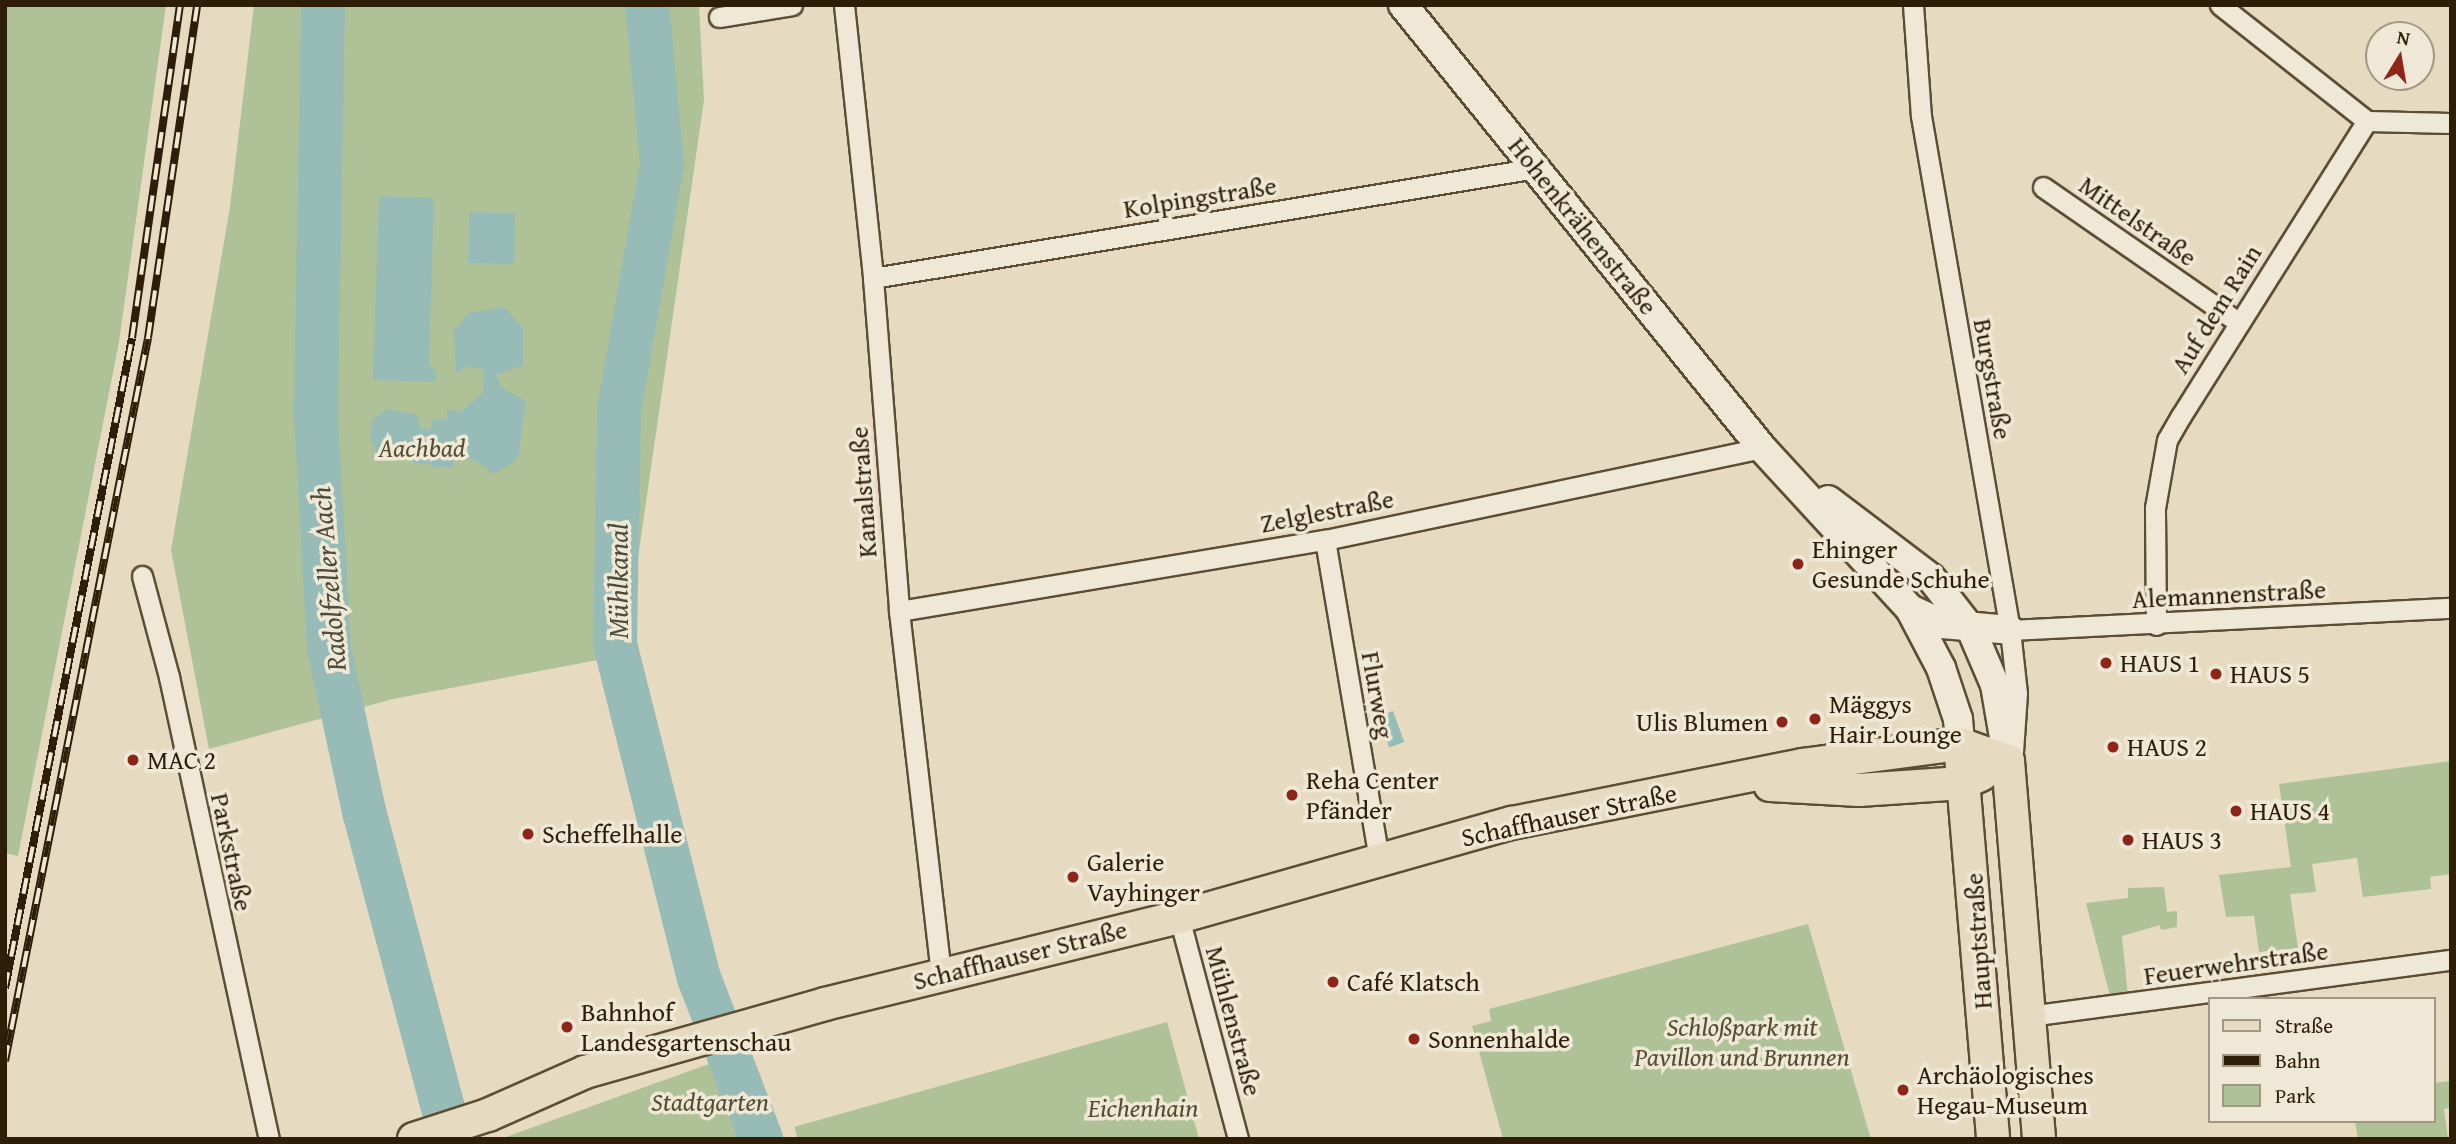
<!DOCTYPE html>
<html>
<head>
<meta charset="utf-8">
<style>
  body { margin:0 }
  #map { position:relative; width:2456px; height:1144px; overflow:hidden; background:#e6dbc0; font-family:"Gentium Book Plus",serif }
  div>[style] { position:absolute }
  .green>* { inset:0; background:#aec197 }
  .water>* { inset:0; background:#97bbb6; transform-origin:0 0 }
  .river>* { height:44px; margin:-22px; padding:0 22px; transform-origin:22px; border-radius:22px; background:#97bbb6 }
  .roads { filter:drop-shadow(2px 0 #5c4d35) drop-shadow(-2px 0 #5c4d35) drop-shadow(0 2px #5c4d35) drop-shadow(0 -2px #5c4d35) }
  .minor>* { height:19px; margin:-9.5px; padding:0 9.5px; transform-origin:9.5px; border-radius:9.5px; background:#efe8d6 }
  .secondary>* { height:28px; margin:-14px; padding:0 14px; transform-origin:14px; border-radius:14px; background:#efe8d6 }
  .primary>* { height:32px; margin:-16px; padding:0 16px; transform-origin:16px; border-radius:16px; background:#e6dbc0 }
  .rail>* { height:8px; margin-top:-4px; transform-origin:0; background:repeating-linear-gradient(90deg,#efe8d6 0 16px,#2e1e07 0 32px); box-sizing:border-box; border-block:2px solid #2e1e07 }
  .dots>* { width:19px; height:19px; translate:-50% -50%; box-sizing:border-box; border:4px solid #efe8d6; border-radius:50% }
  span { translate:-50% -50%; white-space:nowrap; text-align:center; line-height:1.15; -webkit-text-stroke:7px #efe8d6; paint-order:stroke }
  .street-label { font-size:26px; color:#2e1e07 }
  .park-label { font-size:26px; color:#544f32; font-style:italic }
  .poi-label { font-size:26px; color:#2e1e07 }
  .left { translate:0 -50%; text-align:left }
  .right { translate:-100% -50%; text-align:right }
  .water-label { font-size:28px; color:#4e4d3c; font-style:italic }
  .frame { position:absolute; inset:0; border:7px solid #2e1e07; pointer-events:none }
  .legend { position:absolute; left:2208px; top:997px; width:228px; height:126px; box-sizing:border-box; background:#efe8d6; border:2px solid #a29783; margin:0; padding:9px 12px; list-style:none; font-size:21px; color:#2e1e07 }
  .legend li { display:flex; align-items:center; gap:14px; height:35px }
  .legend b { width:35px; border:2px solid #a29783 }
  .north { position:absolute; left:2365px; top:21px; width:70px; height:70px; box-sizing:border-box; background:#efe8d6; border:2px solid #a29783; border-radius:50%; rotate:11deg; font-size:19px; font-weight:700; line-height:28px; text-align:center; color:#2e1e07 }
  .north::after { content:''; display:block; margin:auto; width:24px; height:32px; background:#8f2418; clip-path:polygon(50% 0,100% 100%,50% 72%,0 100%) }
</style>
</head>
<body>
<div id="map">
  <div class="green">
    <i style="clip-path:polygon(5px 5px,166px 5px,119px 342px,18px 856px,5px 853px)"></i>
    <i style="clip-path:polygon(254px 5px,699px 5px,704px 100px,624px 655px,393px 699px,209px 749px,171px 550px,230px 207px)"></i>
    <i style="clip-path:polygon(2451px 761px,2451px 874px,2430px 877px,2431px 889px,2363px 897px,2357px 858px,2312px 864px,2316px 892px,2290px 894px,2298px 948px,2259px 952px,2254px 916px,2226px 917px,2219px 875px,2291px 867px,2279px 784px)"></i>
    <i style="clip-path:polygon(2164px 887px,2167px 912px,2177px 911px,2177px 927px,2161px 930px,2160px 925px,2122px 936px,2128px 996px,2110px 996px,2086px 903px,2128px 898px,2128px 888px)"></i>
    <i style="clip-path:polygon(1808px 924px,1871px 1139px,1503px 1139px,1472px 1026px,1491px 1021px,1489px 1009px)"></i>
    <i style="clip-path:polygon(1167px 1022px,1199px 1139px,798px 1139px,794px 1127px)"></i>
    <i style="clip-path:polygon(734px 1055px,763px 1139px,500px 1139px)"></i>
    <i style="clip-path:polygon(2451px 1081px,2451px 1108px,2444px 1109px,2448px 1139px,2358px 1139px,2355px 1121px,2433px 1121px,2433px 1083px)"></i>
  </div>
  <div class="water">
    <i style="clip-path:polygon(379px 196px,434px 198px,429px 364px,436px 371px,436px 382px,373px 380px)"></i>
    <i style="left:469px;top:212px;width:46px;height:51px;rotate:1deg"></i>
    <i style="clip-path:polygon(504px 307px,523px 328px,523px 365px,496px 375px,502px 388px,526px 401px,518px 459px,495px 474px,473px 459px,454px 461px,454px 467px,431px 468px,431px 464px,414px 463px,412px 452px,402px 458px,376px 451px,370px 437px,373px 419px,387px 409px,417px 415px,420px 428px,431px 429px,432px 419px,447px 420px,447px 409px,460px 412px,483px 393px,484px 370px,469px 366px,456px 373px,454px 331px,468px 313px)"></i>
    <i style="left:1393px;top:711px;width:33px;height:16px;rotate:70deg"></i>
  </div>
  <div class="river">
    <i style="left:323px;top:5px;width:411px;rotate:91deg"></i>
    <i style="left:316px;top:416px;width:232px;rotate:86.8deg"></i>
    <i style="left:329px;top:648px;width:167px;rotate:77.9deg"></i>
    <i style="left:364px;top:811px;width:339px;rotate:75.1deg"></i>
    <i style="left:647px;top:5px;width:160px;rotate:84.6deg"></i>
    <i style="left:662px;top:164px;width:251px;rotate:99.9deg"></i>
    <i style="left:619px;top:411px;width:233px;rotate:91deg"></i>
    <i style="left:615px;top:644px;width:344px;rotate:75.9deg"></i>
    <i style="left:699px;top:978px;width:173px;rotate:68.9deg"></i>
  </div>
  <div class="roads">
    <div class="minor">
      <i style="left:844px;top:5px;width:275px;rotate:83.9deg"></i>
      <i style="left:873px;top:278px;width:334px;rotate:85.5deg"></i>
      <i style="left:899px;top:611px;width:365px;rotate:83.4deg"></i>
      <i style="left:1913px;top:5px;width:111px;rotate:85.9deg"></i>
      <i style="left:1921px;top:116px;width:522px;rotate:80.18deg"></i>
      <i style="left:2010px;top:630px;width:63px;rotate:83.7deg"></i>
      <i style="left:2017px;top:693px;width:58px;rotate:93.9deg"></i>
      <i style="left:2220px;top:5px;width:187px;rotate:38.3deg"></i>
      <i style="left:719px;top:17px;width:74px;rotate:-9.3deg"></i>
      <i style="left:2043px;top:187px;width:237px;rotate:34.7deg"></i>
      <i style="left:873px;top:278px;width:672px;rotate:-9.42deg"></i>
      <i style="left:1325px;top:540px;width:324px;rotate:80.4deg"></i>
      <i style="left:142px;top:576px;width:105px;rotate:75deg"></i>
      <i style="left:169px;top:677px;width:473px;rotate:77.8deg"></i>
      <i style="left:899px;top:611px;width:432px;rotate:-9.5deg"></i>
      <i style="left:1325px;top:540px;width:447px;rotate:-11.9deg"></i>
      <i style="left:2156px;top:625px;width:117px;rotate:-90.5deg"></i>
      <i style="left:2155px;top:508px;width:69px;rotate:-80deg"></i>
      <i style="left:2167px;top:440px;width:28px;rotate:-60deg"></i>
      <i style="left:2181px;top:416px;width:349px;rotate:-57.8deg"></i>
      <i style="left:2367px;top:121px;width:84px;rotate:1.4deg"></i>
      <i style="left:2010px;top:630px;width:442px;rotate:-2.9deg"></i>
      <i style="left:1179px;top:917px;width:230px;rotate:75.1deg"></i>
      <i style="left:2029px;top:1016px;width:426px;rotate:-7.6deg"></i>
    </div>
    <div class="secondary">
      <i style="left:1403px;top:5px;width:570px;rotate:50.98deg"></i>
      <i style="left:1762px;top:448px;width:219px;rotate:47.4deg"></i>
      <i style="left:1910px;top:609px;width:67px;rotate:62.3deg"></i>
      <i style="left:1941px;top:668px;width:54px;rotate:71.6deg"></i>
      <i style="left:1958px;top:719px;width:25px;rotate:85deg"></i>
      <i style="left:1828px;top:500px;width:129px;rotate:37.1deg"></i>
      <i style="left:1931px;top:578px;width:65px;rotate:51.9deg"></i>
      <i style="left:1971px;top:629px;width:61px;rotate:66.8deg"></i>
      <i style="left:1995px;top:685px;width:77px;rotate:80.3deg"></i>
      <i style="left:1910px;top:609px;width:35px;rotate:25deg"></i>
      <i style="left:1942px;top:624px;width:68px;rotate:5deg"></i>
    </div>
    <div class="primary">
      <i style="left:1960px;top:744px;width:396px;rotate:85.2deg"></i>
      <i style="left:2008px;top:761px;width:379px;rotate:85.3deg"></i>
      <i style="left:1770px;top:785px;width:89px;rotate:3.2deg"></i>
      <i style="left:1859px;top:790px;width:104px;rotate:-3.9deg"></i>
      <i style="left:1963px;top:783px;width:21px;rotate:-25deg"></i>
      <i style="left:414px;top:1139px;width:78px;rotate:-18deg"></i>
      <i style="left:488px;top:1115px;width:106px;rotate:-23.9deg"></i>
      <i style="left:585px;top:1072px;width:249px;rotate:-15.8deg"></i>
      <i style="left:825px;top:1004px;width:365px;rotate:-13.8deg"></i>
      <i style="left:1179px;top:917px;width:346px;rotate:-15.8deg"></i>
      <i style="left:1512px;top:823px;width:296px;rotate:-11.3deg"></i>
      <i style="left:1802px;top:765px;width:159px;rotate:-7.6deg"></i>
      <i style="left:1960px;top:744px;width:51px;rotate:19.5deg"></i>
    </div>
  </div>
  <div class="rail">
    <i style="left:5px;top:988px;width:662px;rotate:-78.94deg"></i>
    <i style="left:132px;top:338px;width:336px;rotate:-81.8deg"></i>
    <i style="left:5px;top:1061px;width:737px;rotate:-78.81deg"></i>
    <i style="left:148px;top:338px;width:337px;rotate:-81.6deg"></i>
  </div>
  <div class="dots">
    <i style="left:1798px;top:564px;background:#8f2418"></i>
    <i style="left:2106px;top:663px;background:#8f2418"></i>
    <i style="left:2216px;top:674px;background:#8f2418"></i>
    <i style="left:1815px;top:719px;background:#8f2418"></i>
    <i style="left:1782px;top:722px;background:#8f2418"></i>
    <i style="left:2113px;top:747px;background:#8f2418"></i>
    <i style="left:133px;top:760px;background:#8f2418"></i>
    <i style="left:1292px;top:795px;background:#8f2418"></i>
    <i style="left:2236px;top:811px;background:#8f2418"></i>
    <i style="left:528px;top:834px;background:#8f2418"></i>
    <i style="left:2128px;top:840px;background:#8f2418"></i>
    <i style="left:1073px;top:877px;background:#8f2418"></i>
    <i style="left:1333px;top:982px;background:#8f2418"></i>
    <i style="left:567px;top:1027px;background:#8f2418"></i>
    <i style="left:1414px;top:1039px;background:#8f2418"></i>
    <i style="left:1903px;top:1090px;background:#8f2418"></i>
  </div>
  <div class="street-label">
    <span style="left:1200px;top:197px;rotate:-9deg">Kolpingstraße</span>
    <span style="left:2138px;top:221px;rotate:35deg">Mittelstraße</span>
    <span style="left:1583px;top:226px;rotate:51deg">Hohenkrähenstraße</span>
    <span style="left:2216px;top:309px;rotate:-58deg">Auf dem Rain</span>
    <span style="left:1993px;top:379px;rotate:80deg">Burgstraße</span>
    <span style="left:863px;top:492px;rotate:-94deg">Kanalstraße</span>
    <span style="left:1327px;top:511px;rotate:-11deg">Zelglestraße</span>
    <span style="left:2229px;top:594px;rotate:-3deg">Alemannenstraße</span>
    <span style="left:1378px;top:695px;rotate:80deg">Flurweg</span>
    <span style="left:1569px;top:815px;rotate:-12deg">Schaffhauser Straße</span>
    <span style="left:232px;top:852px;rotate:78deg">Parkstraße</span>
    <span style="left:1978px;top:941px;rotate:-94deg">Hauptstraße</span>
    <span style="left:1020px;top:955px;rotate:-14deg">Schaffhauser Straße</span>
    <span style="left:2236px;top:963px;rotate:-8deg">Feuerwehrstraße</span>
    <span style="left:1234px;top:1021px;rotate:75deg">Mühlenstraße</span>
  </div>
  <div class="park-label">
    <span style="left:422px;top:448px">Aachbad</span>
    <span style="left:1742px;top:1042px">Schloßpark mit<br>Pavillon und Brunnen</span>
    <span style="left:710px;top:1102px">Stadtgarten</span>
    <span style="left:1143px;top:1108px">Eichenhain</span>
  </div>
  <div class="poi-label">
    <span class="left" style="left:1812px;top:564px">Ehinger<br>Gesunde Schuhe</span>
    <span class="left" style="left:2120px;top:663px">HAUS 1</span>
    <span class="left" style="left:2230px;top:674px">HAUS 5</span>
    <span class="left" style="left:1829px;top:719px">Mäggys<br>Hair Lounge</span>
    <span class="right" style="left:1768px;top:722px">Ulis Blumen</span>
    <span class="left" style="left:2127px;top:747px">HAUS 2</span>
    <span class="left" style="left:147px;top:760px">MAC 2</span>
    <span class="left" style="left:1306px;top:795px">Reha Center<br>Pfänder</span>
    <span class="left" style="left:2250px;top:811px">HAUS 4</span>
    <span class="left" style="left:542px;top:834px">Scheffelhalle</span>
    <span class="left" style="left:2142px;top:840px">HAUS 3</span>
    <span class="left" style="left:1087px;top:877px">Galerie<br>Vayhinger</span>
    <span class="left" style="left:1347px;top:982px">Café Klatsch</span>
    <span class="left" style="left:581px;top:1027px">Bahnhof<br>Landesgartenschau</span>
    <span class="left" style="left:1428px;top:1039px">Sonnenhalde</span>
    <span class="left" style="left:1917px;top:1090px">Archäologisches<br>Hegau-Museum</span>
  </div>
  <div class="water-label">
    <span style="left:328px;top:579px;rotate:-95deg">Radolfzeller Aach</span>
    <span style="left:618px;top:581px;rotate:-90deg">Mühlkanal</span>
  </div>
  <div class="frame"></div>
  <ul class="legend">
  <li><b style="height:9px;background:#e6dbc0"></b>Straße</li>
  <li><b style="height:9px;background:#2e1e07"></b>Bahn</li>
  <li><b style="height:19px;background:#aec197"></b>Park</li>
  </ul>
  <div class="north">N</div>
</div>
</body>
</html>
